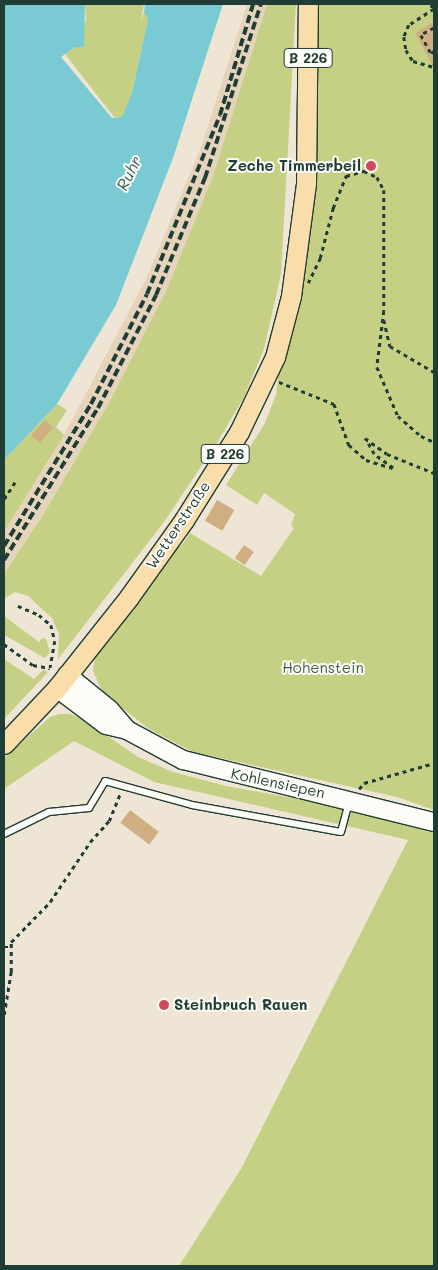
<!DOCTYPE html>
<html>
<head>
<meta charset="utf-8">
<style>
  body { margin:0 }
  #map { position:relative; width:438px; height:1270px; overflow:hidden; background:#efe5d4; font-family:Mali,sans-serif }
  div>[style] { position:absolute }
  .built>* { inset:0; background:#e5d4bb }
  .green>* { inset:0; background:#c5d084 }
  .water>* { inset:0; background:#79cad2 }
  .building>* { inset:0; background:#cfae82; transform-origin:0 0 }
  .path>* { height:2.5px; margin-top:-1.25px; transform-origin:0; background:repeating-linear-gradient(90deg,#1f3d34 0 4px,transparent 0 8px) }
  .roads { filter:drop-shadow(1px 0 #1f3d34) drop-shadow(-1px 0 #1f3d34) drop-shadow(0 1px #1f3d34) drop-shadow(0 -1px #1f3d34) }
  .lane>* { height:6px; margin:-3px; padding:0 3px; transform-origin:3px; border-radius:3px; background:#fdfcf7 }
  .secondary>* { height:18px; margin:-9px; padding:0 9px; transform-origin:9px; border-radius:9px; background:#fdfcf7 }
  .primary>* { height:19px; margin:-9.5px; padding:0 9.5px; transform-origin:9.5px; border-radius:9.5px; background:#f9deab }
  .rail>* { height:4px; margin-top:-2px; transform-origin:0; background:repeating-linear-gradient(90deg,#1f3d34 0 8px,transparent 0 12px) }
  .dots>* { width:14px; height:14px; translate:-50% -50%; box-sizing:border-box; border:2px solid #fdfcf7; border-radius:50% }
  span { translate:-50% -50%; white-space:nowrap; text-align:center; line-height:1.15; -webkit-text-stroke:4px #fdfcf7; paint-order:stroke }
  .shield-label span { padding:1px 4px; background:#fdfcf7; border:1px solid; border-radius:4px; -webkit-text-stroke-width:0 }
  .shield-label { font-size:14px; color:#1f3d34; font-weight:700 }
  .poi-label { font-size:15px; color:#1f3d34; font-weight:700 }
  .right { translate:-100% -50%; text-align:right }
  .left { translate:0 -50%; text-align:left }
  .street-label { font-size:15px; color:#1f3d34 }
  .park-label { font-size:15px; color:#486248 }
  .water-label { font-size:16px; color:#36605c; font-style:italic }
  .frame { position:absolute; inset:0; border:5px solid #1f3d34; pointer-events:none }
</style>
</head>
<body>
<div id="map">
  <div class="built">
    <i style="clip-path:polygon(247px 4px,267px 4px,213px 176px,167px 289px,109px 403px,43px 515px,4px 574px,4px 532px,64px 435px,147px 277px,201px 147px)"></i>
  </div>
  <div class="green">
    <i style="clip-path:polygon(85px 4px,144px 4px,141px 22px,144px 12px,148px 20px,132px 93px,122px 118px,114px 117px,65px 54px,75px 47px,86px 20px)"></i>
    <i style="clip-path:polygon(267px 4px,296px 4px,281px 274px,264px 349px,244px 397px,220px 438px,164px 522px,58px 659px,59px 634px,52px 618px,28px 596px,15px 592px,4px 599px,4px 574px,43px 515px,109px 403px,167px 289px,213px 176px)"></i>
    <i style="clip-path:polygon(315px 4px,434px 4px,434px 810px,397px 797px,193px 752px,149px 729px,112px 700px,101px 689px,93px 671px,95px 657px,177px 544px,181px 546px,190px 533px,261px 576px,294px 528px,291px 525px,295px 514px,264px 493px,257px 505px,226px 485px,265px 423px,276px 395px,279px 370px,297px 303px,318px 137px)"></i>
    <i style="clip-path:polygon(57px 404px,67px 410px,56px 427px,64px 435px,4px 532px,4px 460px)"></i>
    <i style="clip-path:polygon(4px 616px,39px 642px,42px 638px,46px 639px,50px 652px,45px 658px,4px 635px)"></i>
    <i style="clip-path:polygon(4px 659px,34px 679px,43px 670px,48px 672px,4px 719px)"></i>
    <i style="clip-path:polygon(59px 714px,70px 714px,83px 719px,138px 757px,173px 772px,226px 786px,341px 807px,434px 833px,434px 1266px,179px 1266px,241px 1169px,408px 840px,154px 782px,74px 741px,4px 789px,4px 758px,50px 717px)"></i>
  </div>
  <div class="water">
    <i style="clip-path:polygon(4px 4px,85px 4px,84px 47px,75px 47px,61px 57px,112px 118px,122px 117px,132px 93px,148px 20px,144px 12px,145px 4px,223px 4px,173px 158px,116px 305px,57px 404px,4px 460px)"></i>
  </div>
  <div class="building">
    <i style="clip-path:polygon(434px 22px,434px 68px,415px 33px)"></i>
    <i style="left:45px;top:420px;width:11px;height:21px;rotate:41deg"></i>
    <i style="left:217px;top:500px;width:20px;height:24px;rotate:30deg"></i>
    <i style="left:244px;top:545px;width:12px;height:16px;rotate:35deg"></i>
    <i style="left:130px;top:810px;width:36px;height:16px;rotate:37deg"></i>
  </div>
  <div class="path">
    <i style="left:432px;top:4px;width:6px;rotate:90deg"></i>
    <i style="left:434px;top:9px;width:30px;rotate:147deg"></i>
    <i style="left:409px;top:25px;width:13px;rotate:113deg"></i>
    <i style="left:404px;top:37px;width:13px;rotate:81deg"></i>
    <i style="left:406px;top:50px;width:13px;rotate:58deg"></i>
    <i style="left:413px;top:61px;width:22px;rotate:16deg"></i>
    <i style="left:434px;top:28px;width:15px;rotate:152deg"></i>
    <i style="left:421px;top:35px;width:21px;rotate:61deg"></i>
    <i style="left:431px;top:53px;width:4px;rotate:-34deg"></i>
    <i style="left:308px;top:283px;width:28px;rotate:-64deg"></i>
    <i style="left:320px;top:258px;width:52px;rotate:-75.4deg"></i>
    <i style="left:333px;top:208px;width:35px;rotate:-68deg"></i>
    <i style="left:346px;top:176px;width:19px;rotate:-16deg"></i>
    <i style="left:364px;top:171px;width:14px;rotate:25deg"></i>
    <i style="left:377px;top:177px;width:15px;rotate:62deg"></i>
    <i style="left:384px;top:190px;width:121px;rotate:90deg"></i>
    <i style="left:384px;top:311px;width:56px;rotate:97.1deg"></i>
    <i style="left:377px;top:367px;width:53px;rotate:66.8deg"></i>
    <i style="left:398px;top:416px;width:30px;rotate:41deg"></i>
    <i style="left:421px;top:436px;width:14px;rotate:25deg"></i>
    <i style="left:384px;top:320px;width:27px;rotate:77deg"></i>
    <i style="left:390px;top:346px;width:51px;rotate:30.6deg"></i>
    <i style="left:279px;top:382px;width:59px;rotate:21.8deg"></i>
    <i style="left:334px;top:404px;width:44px;rotate:69.9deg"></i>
    <i style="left:349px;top:445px;width:23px;rotate:41deg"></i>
    <i style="left:366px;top:460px;width:28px;rotate:17deg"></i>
    <i style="left:393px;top:468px;width:24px;rotate:-144deg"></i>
    <i style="left:374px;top:454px;width:18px;rotate:-119deg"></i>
    <i style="left:365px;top:438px;width:27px;rotate:36deg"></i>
    <i style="left:387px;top:454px;width:51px;rotate:22deg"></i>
    <i style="left:4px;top:499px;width:20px;rotate:-57deg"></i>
    <i style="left:18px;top:606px;width:23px;rotate:23deg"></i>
    <i style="left:39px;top:615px;width:16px;rotate:40deg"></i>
    <i style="left:51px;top:625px;width:16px;rotate:76deg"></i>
    <i style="left:55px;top:641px;width:27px;rotate:100deg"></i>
    <i style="left:4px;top:644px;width:36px;rotate:36deg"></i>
    <i style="left:33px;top:665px;width:17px;rotate:10deg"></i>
    <i style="left:359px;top:789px;width:8px;rotate:-50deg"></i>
    <i style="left:364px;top:783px;width:73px;rotate:-15.9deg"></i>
    <i style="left:4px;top:947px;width:6px"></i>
    <i style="left:4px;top:1015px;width:44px;rotate:-80.8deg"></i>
    <i style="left:11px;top:972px;width:30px;rotate:-90deg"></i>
    <i style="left:11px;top:942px;width:56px;rotate:-45.7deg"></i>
    <i style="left:50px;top:902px;width:72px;rotate:-56.3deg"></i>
    <i style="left:90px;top:842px;width:28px;rotate:-48deg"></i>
    <i style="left:109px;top:821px;width:29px;rotate:-68deg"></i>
  </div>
  <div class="roads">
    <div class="lane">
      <i style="left:4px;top:834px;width:50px;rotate:-26.1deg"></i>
      <i style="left:49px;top:812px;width:40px;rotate:-5.7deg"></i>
      <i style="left:89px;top:808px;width:31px;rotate:-59deg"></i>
      <i style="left:105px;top:781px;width:90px;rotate:15.4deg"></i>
      <i style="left:192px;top:805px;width:151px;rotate:10.3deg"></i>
      <i style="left:341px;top:832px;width:31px;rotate:-75deg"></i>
    </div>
    <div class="secondary">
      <i style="left:67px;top:675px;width:54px;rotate:39deg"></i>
      <i style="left:109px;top:709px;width:28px;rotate:49deg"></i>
      <i style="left:57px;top:688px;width:61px;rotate:37.1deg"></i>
      <i style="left:106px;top:725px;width:22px;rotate:13deg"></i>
      <i style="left:127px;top:730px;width:64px;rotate:28.2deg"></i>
      <i style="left:183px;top:760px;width:259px;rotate:13.9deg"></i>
    </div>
    <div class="primary">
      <i style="left:4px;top:744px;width:77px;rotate:-46.6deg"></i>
      <i style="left:57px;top:688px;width:116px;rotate:-51.6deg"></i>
      <i style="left:129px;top:597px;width:95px;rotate:-54.5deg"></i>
      <i style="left:184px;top:520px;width:104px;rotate:-58deg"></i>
      <i style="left:239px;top:432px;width:83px;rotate:-64.4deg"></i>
      <i style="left:275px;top:357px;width:63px;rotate:-75.3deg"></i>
      <i style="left:291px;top:296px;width:114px;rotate:-82.4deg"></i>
      <i style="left:306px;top:183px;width:179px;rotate:-89.4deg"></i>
    </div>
  </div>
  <div class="rail">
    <i style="left:4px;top:546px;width:167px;rotate:-58.5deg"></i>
    <i style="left:91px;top:404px;width:123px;rotate:-63deg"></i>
    <i style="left:147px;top:294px;width:193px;rotate:-67.8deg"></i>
    <i style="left:220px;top:115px;width:116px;rotate:-73.4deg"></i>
    <i style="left:4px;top:560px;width:179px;rotate:-58.3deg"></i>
    <i style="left:98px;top:408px;width:127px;rotate:-62.8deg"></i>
    <i style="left:156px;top:295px;width:127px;rotate:-67.3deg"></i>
    <i style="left:205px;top:178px;width:183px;rotate:-72.2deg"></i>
  </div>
  <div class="dots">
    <i style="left:371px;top:166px;background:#d1495b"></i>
    <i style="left:164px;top:1005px;background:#d1495b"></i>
  </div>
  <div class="shield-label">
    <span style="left:308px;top:58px">B 226</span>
    <span style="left:225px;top:454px">B 226</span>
  </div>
  <div class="poi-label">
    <span class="right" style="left:361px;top:166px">Zeche Timmerbeil</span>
    <span class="left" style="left:174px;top:1005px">Steinbruch Rauen</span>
  </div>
  <div class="street-label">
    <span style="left:178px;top:525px;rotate:-56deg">Wetterstraße</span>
    <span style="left:278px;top:783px;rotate:12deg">Kohlensiepen</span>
  </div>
  <div class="park-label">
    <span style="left:323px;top:668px">Hohenstein</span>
  </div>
  <div class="water-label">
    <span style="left:129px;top:173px;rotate:-63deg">Ruhr</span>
  </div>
  <div class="frame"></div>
</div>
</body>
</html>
